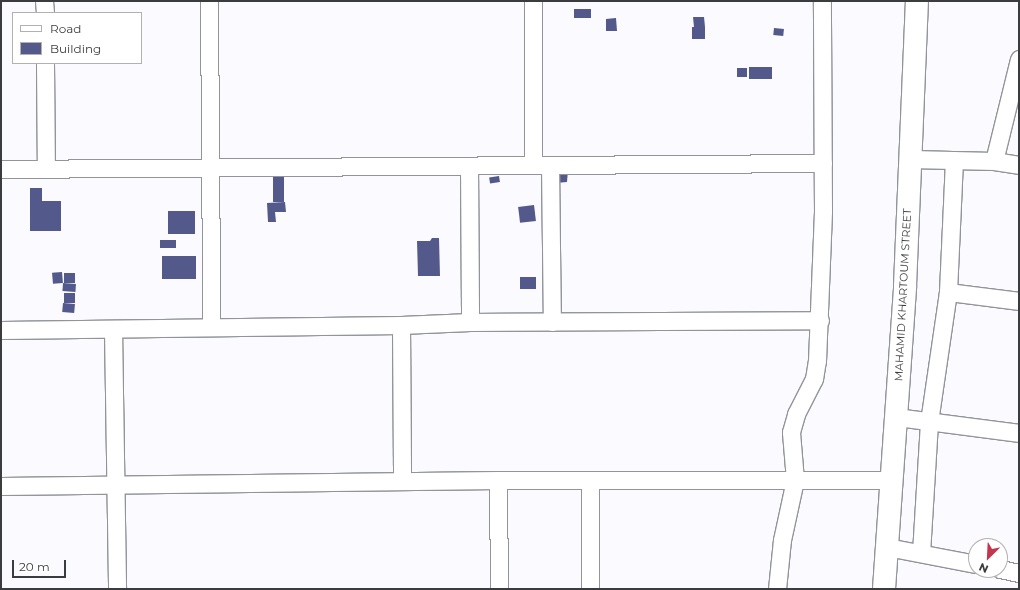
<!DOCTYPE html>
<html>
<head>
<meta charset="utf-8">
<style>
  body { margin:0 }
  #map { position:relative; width:1020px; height:590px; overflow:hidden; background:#fafaff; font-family:Montserrat,sans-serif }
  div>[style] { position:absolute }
  .building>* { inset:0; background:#53598a; transform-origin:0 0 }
  .roads { filter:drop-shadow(1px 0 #92949a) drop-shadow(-1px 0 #92949a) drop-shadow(0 1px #92949a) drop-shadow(0 -1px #92949a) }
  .street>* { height:17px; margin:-8.5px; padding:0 8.5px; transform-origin:8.5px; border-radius:8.5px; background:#fff }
  .secondary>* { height:22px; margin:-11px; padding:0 11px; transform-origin:11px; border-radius:11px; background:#fff }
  span { translate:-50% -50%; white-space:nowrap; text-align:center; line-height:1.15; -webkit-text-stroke:4px #fff; paint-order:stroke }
  .street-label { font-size:11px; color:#3b3c3f }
  .frame { position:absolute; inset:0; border:2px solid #3b3c3f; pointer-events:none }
  .legend { position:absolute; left:12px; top:12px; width:130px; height:52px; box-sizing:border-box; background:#fff; border:1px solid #b1b1b2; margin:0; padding:5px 7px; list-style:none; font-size:12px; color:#3b3c3f }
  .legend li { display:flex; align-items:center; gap:8px; height:20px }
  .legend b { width:20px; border:1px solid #b1b1b2 }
  .north { position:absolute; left:968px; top:538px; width:40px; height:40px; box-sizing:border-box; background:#fff; border:1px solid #b1b1b2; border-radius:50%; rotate:204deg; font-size:11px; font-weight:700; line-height:16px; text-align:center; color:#3b3c3f }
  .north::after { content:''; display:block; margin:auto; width:14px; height:18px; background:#c5354c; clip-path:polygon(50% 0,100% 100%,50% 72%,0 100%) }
  .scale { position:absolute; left:12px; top:560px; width:54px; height:18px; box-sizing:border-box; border:2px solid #3b3c3f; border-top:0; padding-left:5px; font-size:12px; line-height:14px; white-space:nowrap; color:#3b3c3f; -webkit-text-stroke:3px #fff; paint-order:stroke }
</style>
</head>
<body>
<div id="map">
  <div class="building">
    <i style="left:591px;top:9px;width:9px;height:17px;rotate:90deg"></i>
    <i style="clip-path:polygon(693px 17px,704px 17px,705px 27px,694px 27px)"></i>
    <i style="clip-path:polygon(616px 18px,617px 31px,606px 31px,606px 19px)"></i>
    <i style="left:705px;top:27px;width:12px;height:13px;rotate:90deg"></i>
    <i style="left:774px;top:28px;width:10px;height:7px;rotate:6deg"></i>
    <i style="left:749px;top:67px;width:23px;height:12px"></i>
    <i style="left:737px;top:68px;width:10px;height:9px"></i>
    <i style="clip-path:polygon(555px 170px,568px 170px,567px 182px,556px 183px)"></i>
    <i style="left:499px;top:176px;width:6px;height:10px;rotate:81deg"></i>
    <i style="left:273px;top:177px;width:11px;height:25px"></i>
    <i style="clip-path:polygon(30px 188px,42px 188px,42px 201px,61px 201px,61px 231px,30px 231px)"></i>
    <i style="clip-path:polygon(285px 202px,286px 212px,275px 212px,276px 222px,268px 222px,267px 203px)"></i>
    <i style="left:534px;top:205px;width:16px;height:16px;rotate:83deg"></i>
    <i style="left:168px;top:211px;width:27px;height:23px"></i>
    <i style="clip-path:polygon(432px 238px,439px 238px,440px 276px,418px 276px,417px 241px,430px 241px)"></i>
    <i style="left:160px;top:240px;width:16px;height:8px"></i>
    <i style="left:196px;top:256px;width:23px;height:34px;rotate:90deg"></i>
    <i style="left:62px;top:272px;width:11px;height:10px;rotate:85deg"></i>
    <i style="left:64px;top:273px;width:11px;height:10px"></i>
    <i style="left:520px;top:277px;width:16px;height:12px"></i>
    <i style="left:63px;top:283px;width:13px;height:8px;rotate:4deg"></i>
    <i style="left:64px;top:293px;width:11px;height:10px"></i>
    <i style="left:63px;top:303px;width:12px;height:9px;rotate:5deg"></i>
  </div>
  <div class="roads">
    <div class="street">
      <i style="left:44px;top:1px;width:12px;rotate:85deg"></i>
      <i style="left:209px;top:1px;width:325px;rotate:89.6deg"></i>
      <i style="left:533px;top:1px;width:164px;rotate:90deg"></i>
      <i style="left:45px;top:63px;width:105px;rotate:89.5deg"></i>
      <i style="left:911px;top:159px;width:83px;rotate:1.4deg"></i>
      <i style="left:994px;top:161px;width:25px;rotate:9deg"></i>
      <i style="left:994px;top:161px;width:105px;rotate:-76.2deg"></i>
      <i style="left:550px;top:165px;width:157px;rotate:89.3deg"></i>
      <i style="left:469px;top:166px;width:156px;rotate:89.6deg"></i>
      <i style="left:1px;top:169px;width:822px;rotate:-0.42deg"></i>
      <i style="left:948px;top:292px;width:72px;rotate:7.2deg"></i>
      <i style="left:401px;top:325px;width:156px;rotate:89.6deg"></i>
      <i style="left:113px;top:329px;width:260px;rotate:89.1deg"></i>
      <i style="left:1px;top:330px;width:400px;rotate:-0.7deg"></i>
      <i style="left:401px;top:325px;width:69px;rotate:-2.5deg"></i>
      <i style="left:470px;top:322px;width:350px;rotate:-0.3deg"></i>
      <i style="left:896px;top:417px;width:124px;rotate:7.4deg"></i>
      <i style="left:498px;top:480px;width:109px;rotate:89.5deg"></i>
      <i style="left:1px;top:486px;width:497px;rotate:-0.7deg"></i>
      <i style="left:498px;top:480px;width:394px"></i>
      <i style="left:887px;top:547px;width:91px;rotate:10.8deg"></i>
      <i style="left:921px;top:553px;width:131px;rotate:-86.5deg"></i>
      <i style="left:929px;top:422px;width:131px;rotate:-81.7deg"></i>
      <i style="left:948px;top:292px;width:132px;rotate:-87.4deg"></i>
      <i style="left:1000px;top:569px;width:19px;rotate:12deg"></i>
      <i style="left:590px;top:589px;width:108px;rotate:-90deg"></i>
      <i style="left:777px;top:589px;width:49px;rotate:-84.2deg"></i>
      <i style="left:782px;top:540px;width:61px;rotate:-77.8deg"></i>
      <i style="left:795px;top:480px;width:48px;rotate:-94.8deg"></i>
      <i style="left:791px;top:432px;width:19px;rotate:-74deg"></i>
      <i style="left:796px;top:414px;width:39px;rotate:-63deg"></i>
      <i style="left:814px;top:379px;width:18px;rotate:-81deg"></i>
      <i style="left:817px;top:361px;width:150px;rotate:-87.7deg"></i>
      <i style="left:823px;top:211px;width:210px;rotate:-90.3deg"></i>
    </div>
    <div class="secondary">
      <i style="left:884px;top:589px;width:304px;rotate:-86deg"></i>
      <i style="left:905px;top:286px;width:285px;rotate:-87.6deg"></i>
    </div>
  </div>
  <div class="street-label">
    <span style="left:903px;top:295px;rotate:-87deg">MAHAMID KHARTOUM STREET</span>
  </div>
  <div class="frame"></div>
  <ul class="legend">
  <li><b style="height:5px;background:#fff"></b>Road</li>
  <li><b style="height:11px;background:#53598a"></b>Building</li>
  </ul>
  <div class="north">N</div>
  <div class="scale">20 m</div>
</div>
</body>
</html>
